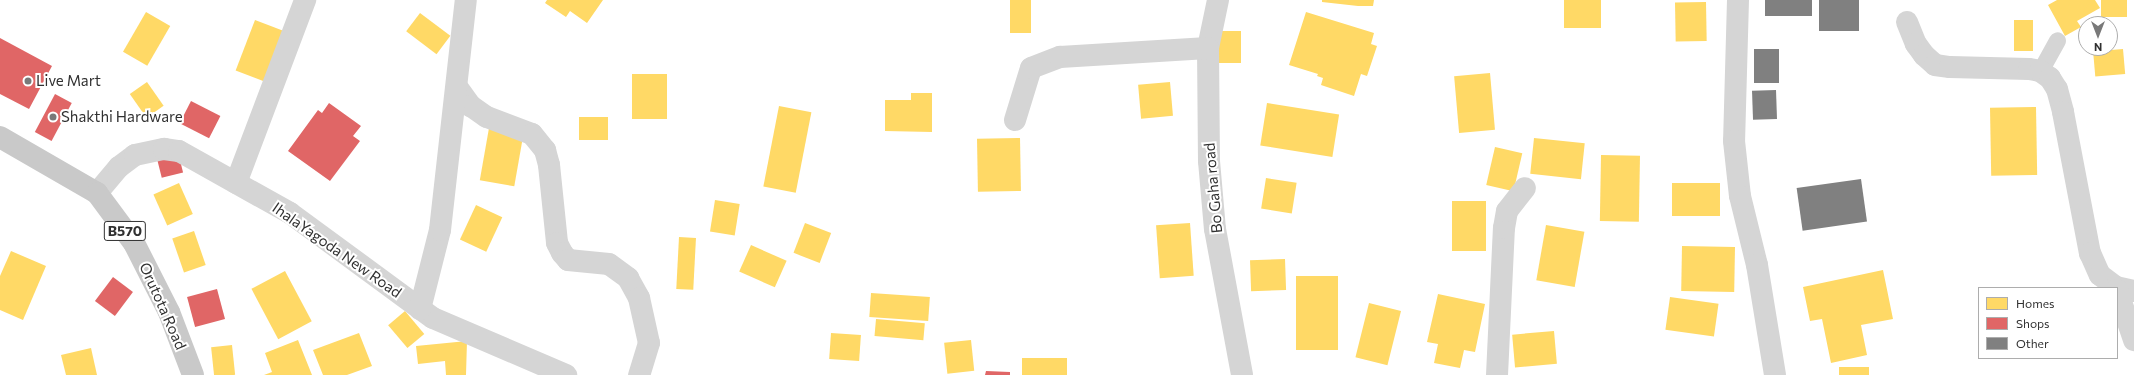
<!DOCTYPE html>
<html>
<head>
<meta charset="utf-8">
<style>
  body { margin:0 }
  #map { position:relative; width:2134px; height:375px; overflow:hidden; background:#fff; font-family:Commissioner,sans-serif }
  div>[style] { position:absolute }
  .homes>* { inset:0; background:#ffd966; transform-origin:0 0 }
  .shops>* { inset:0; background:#e06666; transform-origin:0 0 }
  .building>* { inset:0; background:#808080; transform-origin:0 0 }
  .lane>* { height:17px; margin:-8.5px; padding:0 8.5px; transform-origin:8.5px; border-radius:8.5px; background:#d5d5d5 }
  .street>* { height:22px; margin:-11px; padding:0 11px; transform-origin:11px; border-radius:11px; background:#d5d5d5 }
  .primary>* { height:22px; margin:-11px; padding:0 11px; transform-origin:11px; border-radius:11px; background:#c9c9c9 }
  .dots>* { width:11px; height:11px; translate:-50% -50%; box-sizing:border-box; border:2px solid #fff; border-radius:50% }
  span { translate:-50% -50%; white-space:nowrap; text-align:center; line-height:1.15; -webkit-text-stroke:4px #fff; paint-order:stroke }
  .shield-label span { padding:1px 3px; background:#fff; border:1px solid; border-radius:3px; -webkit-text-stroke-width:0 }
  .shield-label { font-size:14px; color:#313131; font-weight:700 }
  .poi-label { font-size:15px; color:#313131 }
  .left { translate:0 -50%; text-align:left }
  .street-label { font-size:15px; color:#313131 }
  .legend { position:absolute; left:1978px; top:287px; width:140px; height:72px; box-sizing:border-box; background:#fff; border:1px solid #adadad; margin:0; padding:5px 7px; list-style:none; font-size:12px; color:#313131 }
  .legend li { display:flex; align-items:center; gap:8px; height:20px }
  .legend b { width:20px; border:1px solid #adadad }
  .north { position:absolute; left:2078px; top:16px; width:40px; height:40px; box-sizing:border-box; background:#fff; border:1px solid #adadad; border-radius:50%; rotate:180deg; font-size:11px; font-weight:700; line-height:16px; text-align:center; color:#313131 }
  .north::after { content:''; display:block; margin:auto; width:14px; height:18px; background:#797979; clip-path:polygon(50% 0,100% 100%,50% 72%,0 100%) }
</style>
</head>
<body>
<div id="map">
  <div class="homes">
    <i style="clip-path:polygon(547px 0,603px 0,587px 23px,570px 11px,566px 17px,545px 3px)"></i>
    <i style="left:1010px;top:0;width:21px;height:33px"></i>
    <i style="clip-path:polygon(1322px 0,1374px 0,1373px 6px,1358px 6px,1322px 2px)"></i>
    <i style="left:1564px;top:0;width:37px;height:28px"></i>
    <i style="clip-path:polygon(2057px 0,2095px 0,2100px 8px,2077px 21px,2081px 27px,2065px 36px,2048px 5px)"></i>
    <i style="left:2101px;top:0;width:26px;height:17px"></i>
    <i style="left:1706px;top:2px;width:39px;height:31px;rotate:89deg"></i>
    <i style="left:146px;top:12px;width:28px;height:46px;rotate:30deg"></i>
    <i style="clip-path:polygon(1306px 12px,1374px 33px,1371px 44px,1377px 46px,1367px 76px,1361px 74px,1354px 96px,1321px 85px,1323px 78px,1317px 76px,1318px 74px,1289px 65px)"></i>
    <i style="left:420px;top:13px;width:38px;height:23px;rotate:37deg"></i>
    <i style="left:255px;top:20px;width:33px;height:54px;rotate:21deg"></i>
    <i style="left:2014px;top:20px;width:19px;height:31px"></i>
    <i style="left:1219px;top:31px;width:22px;height:32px"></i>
    <i style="left:2123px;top:49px;width:25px;height:30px;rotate:85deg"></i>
    <i style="left:1490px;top:73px;width:57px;height:36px;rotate:85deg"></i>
    <i style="left:632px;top:74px;width:35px;height:45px"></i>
    <i style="left:147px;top:82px;width:29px;height:21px;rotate:55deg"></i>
    <i style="left:1170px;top:82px;width:34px;height:32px;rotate:85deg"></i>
    <i style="clip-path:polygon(911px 93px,932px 93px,932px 132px,885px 131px,885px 100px,911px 100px)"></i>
    <i style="left:1267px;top:103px;width:73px;height:43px;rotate:9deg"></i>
    <i style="left:779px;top:106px;width:33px;height:82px;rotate:11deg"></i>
    <i style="left:2036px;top:107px;width:68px;height:46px;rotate:89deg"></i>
    <i style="left:579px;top:117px;width:29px;height:23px"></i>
    <i style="left:489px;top:128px;width:35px;height:53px;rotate:10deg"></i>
    <i style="left:1020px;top:138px;width:53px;height:43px;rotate:89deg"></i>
    <i style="left:1534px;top:138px;width:51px;height:36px;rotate:6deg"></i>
    <i style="left:1495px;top:147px;width:28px;height:39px;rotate:13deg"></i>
    <i style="left:1601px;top:155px;width:39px;height:66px;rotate:1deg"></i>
    <i style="left:1266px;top:178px;width:31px;height:31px;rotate:9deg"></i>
    <i style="left:179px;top:183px;width:34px;height:28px;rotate:66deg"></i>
    <i style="left:1720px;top:183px;width:33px;height:48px;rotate:90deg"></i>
    <i style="left:715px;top:200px;width:25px;height:32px;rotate:9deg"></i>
    <i style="left:1486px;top:201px;width:50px;height:34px;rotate:90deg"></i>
    <i style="left:476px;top:205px;width:29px;height:38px;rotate:25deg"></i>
    <i style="left:805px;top:223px;width:28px;height:32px;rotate:21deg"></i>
    <i style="left:1190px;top:223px;width:53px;height:34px;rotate:86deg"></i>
    <i style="left:1546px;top:225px;width:39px;height:56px;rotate:10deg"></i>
    <i style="left:194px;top:231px;width:36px;height:23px;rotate:71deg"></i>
    <i style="left:679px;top:237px;width:17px;height:52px;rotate:3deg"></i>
    <i style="left:751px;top:245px;width:39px;height:29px;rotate:24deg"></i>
    <i style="left:1682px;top:246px;width:53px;height:45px;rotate:1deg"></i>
    <i style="clip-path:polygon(11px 251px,46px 266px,23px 320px,0 310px,0 276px)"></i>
    <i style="left:1285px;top:259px;width:31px;height:35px;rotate:88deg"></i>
    <i style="clip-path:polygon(1883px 270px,1893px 319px,1861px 325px,1867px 355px,1831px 363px,1822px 319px,1810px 321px,1803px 287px)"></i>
    <i style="left:285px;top:271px;width:57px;height:38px;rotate:62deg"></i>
    <i style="left:1296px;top:276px;width:42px;height:74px"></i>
    <i style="left:871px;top:293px;width:59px;height:24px;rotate:4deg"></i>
    <i style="clip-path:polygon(1438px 294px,1485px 304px,1475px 352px,1464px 350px,1460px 368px,1434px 363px,1438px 344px,1427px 342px)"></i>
    <i style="left:1670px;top:297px;width:49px;height:33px;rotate:8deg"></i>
    <i style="left:1369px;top:303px;width:33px;height:56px;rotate:14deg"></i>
    <i style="left:405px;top:311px;width:30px;height:22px;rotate:50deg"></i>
    <i style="left:876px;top:319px;width:49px;height:17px;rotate:5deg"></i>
    <i style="left:1554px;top:331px;width:33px;height:42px;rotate:85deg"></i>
    <i style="clip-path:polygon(359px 333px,372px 366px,347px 375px,323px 375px,313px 350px)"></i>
    <i style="left:831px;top:333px;width:30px;height:26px;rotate:4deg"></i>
    <i style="clip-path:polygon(298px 340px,312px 375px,264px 375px,272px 372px,265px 353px)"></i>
    <i style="left:971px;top:340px;width:31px;height:27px;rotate:84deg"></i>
    <i style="clip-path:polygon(467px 341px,466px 375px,446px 375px,445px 361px,418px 364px,416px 346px)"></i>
    <i style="left:232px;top:345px;width:30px;height:21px;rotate:84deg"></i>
    <i style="clip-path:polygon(91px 348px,97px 375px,66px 375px,61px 355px)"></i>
    <i style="left:1022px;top:358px;width:45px;height:17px"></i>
    <i style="left:1839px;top:367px;width:30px;height:8px"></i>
  </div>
  <div class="shops">
    <i style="clip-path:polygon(0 38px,52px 66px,29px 109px,0 94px)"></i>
    <i style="left:55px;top:94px;width:19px;height:43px;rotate:28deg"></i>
    <i style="left:191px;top:101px;width:33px;height:25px;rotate:27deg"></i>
    <i style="clip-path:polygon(329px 103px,361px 126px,353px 136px,360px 141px,330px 181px,288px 151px,318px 110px,322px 113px)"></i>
    <i style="left:178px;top:152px;width:21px;height:22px;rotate:76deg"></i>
    <i style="left:113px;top:277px;width:25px;height:30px;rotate:37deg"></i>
    <i style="left:217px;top:289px;width:31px;height:31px;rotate:75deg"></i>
    <i style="clip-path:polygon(986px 371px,1010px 372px,1010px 375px,985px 375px)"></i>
  </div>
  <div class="building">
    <i style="left:1765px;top:0;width:47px;height:16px"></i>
    <i style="left:1819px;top:0;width:40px;height:31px"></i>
    <i style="left:1754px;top:49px;width:25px;height:34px"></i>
    <i style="left:1776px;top:90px;width:29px;height:24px;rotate:88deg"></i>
    <i style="left:1861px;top:179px;width:43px;height:65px;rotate:82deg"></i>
  </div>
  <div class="lane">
    <i style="left:2040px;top:71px;width:35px;rotate:-61deg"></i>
  </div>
  <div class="street">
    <i style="left:1218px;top:0;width:49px;rotate:101.8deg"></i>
    <i style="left:1208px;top:48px;width:113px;rotate:89.5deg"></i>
    <i style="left:1209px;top:161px;width:68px;rotate:85deg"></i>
    <i style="left:1215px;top:229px;width:148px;rotate:79.5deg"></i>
    <i style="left:1738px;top:0;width:141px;rotate:91.6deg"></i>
    <i style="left:1734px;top:141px;width:55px;rotate:83.8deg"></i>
    <i style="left:1740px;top:196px;width:71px;rotate:76.2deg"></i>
    <i style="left:1757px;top:265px;width:111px;rotate:80.7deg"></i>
    <i style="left:1907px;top:22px;width:24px;rotate:68deg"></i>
    <i style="left:1916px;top:44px;width:14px;rotate:54deg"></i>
    <i style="left:1924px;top:55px;width:15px;rotate:42deg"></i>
    <i style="left:1935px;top:65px;width:15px;rotate:8deg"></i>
    <i style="left:1950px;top:67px;width:79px;rotate:1.5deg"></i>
    <i style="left:2029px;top:69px;width:11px;rotate:10deg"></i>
    <i style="left:2040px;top:71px;width:12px;rotate:35deg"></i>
    <i style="left:2050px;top:78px;width:13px;rotate:58deg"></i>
    <i style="left:2057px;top:89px;width:24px;rotate:75deg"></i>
    <i style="left:2063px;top:112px;width:144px;rotate:79.2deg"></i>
    <i style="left:2090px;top:253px;width:24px;rotate:66deg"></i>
    <i style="left:2100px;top:275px;width:20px;rotate:37deg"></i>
    <i style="left:2116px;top:287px;width:18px;rotate:13deg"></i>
    <i style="left:457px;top:87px;width:24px;rotate:54deg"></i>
    <i style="left:471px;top:106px;width:19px;rotate:35deg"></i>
    <i style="left:487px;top:117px;width:48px;rotate:20.7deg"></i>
    <i style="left:532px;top:134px;width:21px;rotate:51deg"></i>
    <i style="left:545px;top:150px;width:16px;rotate:75deg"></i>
    <i style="left:549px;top:165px;width:78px;rotate:84.1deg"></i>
    <i style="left:557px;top:243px;width:11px;rotate:63deg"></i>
    <i style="left:562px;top:253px;width:9px;rotate:49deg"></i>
    <i style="left:568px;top:260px;width:41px;rotate:5.6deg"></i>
    <i style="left:609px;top:264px;width:24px;rotate:36deg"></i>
    <i style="left:628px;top:278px;width:23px;rotate:61deg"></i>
    <i style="left:639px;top:298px;width:46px;rotate:77.5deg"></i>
    <i style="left:649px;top:343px;width:34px;rotate:107deg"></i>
    <i style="left:1015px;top:120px;width:54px;rotate:-72.9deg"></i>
    <i style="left:1031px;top:68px;width:31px;rotate:-21deg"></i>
    <i style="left:1060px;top:57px;width:148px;rotate:-3.5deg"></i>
    <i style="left:236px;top:183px;width:196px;rotate:-69.3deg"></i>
    <i style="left:97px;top:193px;width:34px;rotate:-50deg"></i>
    <i style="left:119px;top:167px;width:20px;rotate:-37deg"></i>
    <i style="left:135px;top:155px;width:30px;rotate:-12deg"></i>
    <i style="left:164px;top:149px;width:15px;rotate:8deg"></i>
    <i style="left:179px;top:151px;width:127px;rotate:29.2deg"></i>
    <i style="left:290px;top:213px;width:177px;rotate:36.3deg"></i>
    <i style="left:433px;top:318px;width:145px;rotate:23.2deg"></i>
    <i style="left:2117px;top:290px;width:53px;rotate:71.2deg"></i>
    <i style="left:420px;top:309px;width:81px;rotate:-75.8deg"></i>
    <i style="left:440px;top:230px;width:231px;rotate:-83.6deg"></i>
    <i style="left:1497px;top:375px;width:147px;rotate:-87.3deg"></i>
    <i style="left:1504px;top:228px;width:17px;rotate:-80deg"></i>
    <i style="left:1507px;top:211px;width:29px;rotate:-52deg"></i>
  </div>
  <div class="primary">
    <i style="left:0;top:137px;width:112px;rotate:30deg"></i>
    <i style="left:97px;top:193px;width:62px;rotate:53.5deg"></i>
    <i style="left:134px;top:243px;width:77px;rotate:63.1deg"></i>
    <i style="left:169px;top:312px;width:67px;rotate:69.1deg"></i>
  </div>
  <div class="dots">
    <i style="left:28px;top:81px;background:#797979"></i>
    <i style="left:53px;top:117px;background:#797979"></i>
  </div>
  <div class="shield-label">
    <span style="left:125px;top:231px">B570</span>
  </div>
  <div class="poi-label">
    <span class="left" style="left:36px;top:81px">Live Mart</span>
    <span class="left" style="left:61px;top:117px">Shakthi Hardware</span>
  </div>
  <div class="street-label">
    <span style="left:1213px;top:188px;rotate:-95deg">Bo Gaha road</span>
    <span style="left:337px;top:250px;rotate:35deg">IhalaYagoda New Road</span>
    <span style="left:163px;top:306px;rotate:66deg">Orutota Road</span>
  </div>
  <ul class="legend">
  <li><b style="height:11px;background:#ffd966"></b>Homes</li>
  <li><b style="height:11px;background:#e06666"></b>Shops</li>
  <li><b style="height:11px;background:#808080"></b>Other</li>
  </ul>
  <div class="north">N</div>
</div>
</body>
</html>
